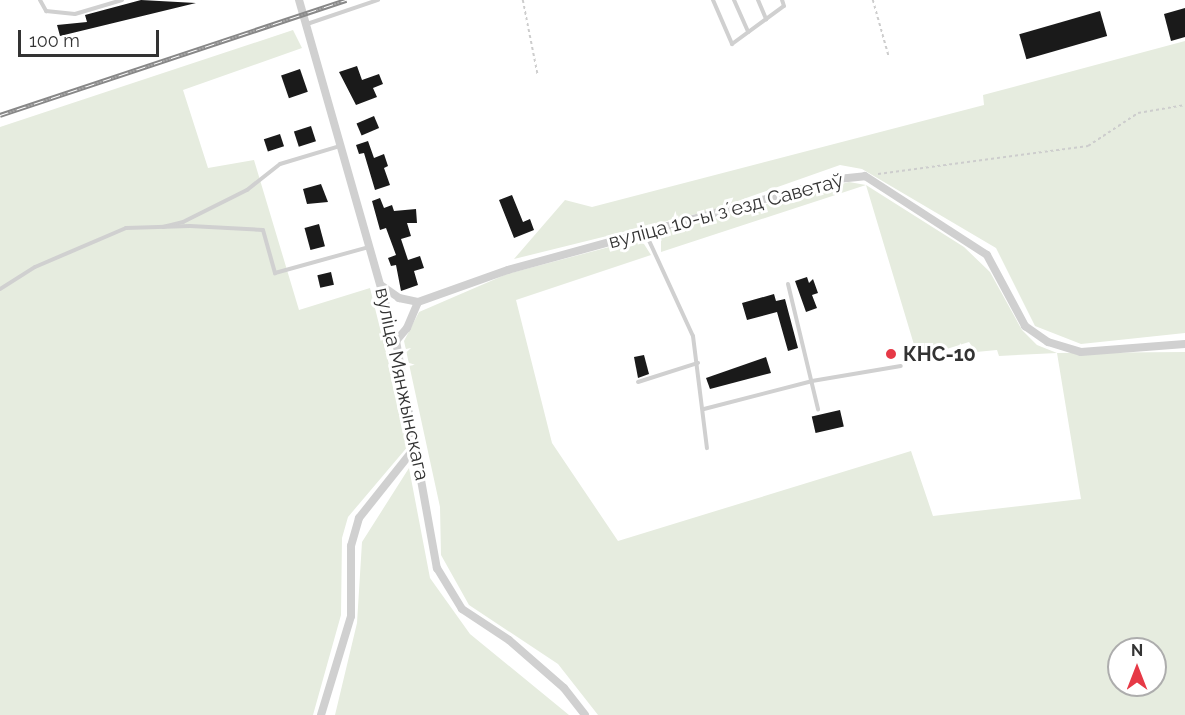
<!DOCTYPE html>
<html>
<head>
<meta charset="utf-8">
<style>
  body { margin:0 }
  #map { position:relative; width:1185px; height:715px; overflow:hidden; background:#fff; font-family:Raleway,sans-serif }
  div>[style] { position:absolute }
  .green>* { inset:0; background:#e6ecdf }
  .building>* { inset:0; background:#1a1a1a; transform-origin:0 0 }
  .path>* { height:1.5px; margin-top:-0.75px; transform-origin:0; background:repeating-linear-gradient(90deg,#cdcdcd 0 3px,transparent 0 6px) }
  .lane>* { height:4px; margin:-2px; padding:0 2px; transform-origin:2px; border-radius:2px; background:#d0d0d0 }
  .street>* { height:8px; margin:-4px; padding:0 4px; transform-origin:4px; border-radius:4px; background:#d0d0d0 }
  .rail>* { height:5px; margin-top:-2.5px; transform-origin:0; background:repeating-linear-gradient(90deg,#fff 0 9px,#888 0 18px); box-sizing:border-box; border-block:2px solid #888 }
  .dots>* { width:16px; height:16px; translate:-50% -50%; box-sizing:border-box; border:3px solid #fff; border-radius:50% }
  span { translate:-50% -50%; white-space:nowrap; text-align:center; line-height:1.15; -webkit-text-stroke:6px #fff; paint-order:stroke }
  .street-label { font-size:20px; color:#333 }
  .poi-label { font-size:20px; color:#333; font-weight:700 }
  .left { translate:0 -50%; text-align:left }
  .north { position:absolute; left:1107px; top:637px; width:60px; height:60px; box-sizing:border-box; background:#fff; border:2px solid #adadad; border-radius:50%; rotate:0deg; font-size:16px; font-weight:700; line-height:24px; text-align:center; color:#333 }
  .north::after { content:''; display:block; margin:auto; width:21px; height:27px; background:#e63946; clip-path:polygon(50% 0,100% 100%,50% 72%,0 100%) }
  .scale { position:absolute; left:18px; top:30px; width:141px; height:27px; box-sizing:border-box; border:3px solid #333; border-top:0; padding-left:8px; font-size:18px; line-height:21px; white-space:nowrap; color:#333; -webkit-text-stroke:4px #fff; paint-order:stroke }
</style>
</head>
<body>
<div id="map">
  <div class="green">
    <i style="clip-path:polygon(293px 30px,302px 48px,183px 90px,208px 168px,254px 160px,299px 310px,370px 288px,409px 445px,348px 517px,342px 538px,341px 615px,313px 715px,0 715px,0 127px)"></i>
    <i style="clip-path:polygon(1185px 41px,1185px 333px,1081px 344px,1035px 326px,996px 248px,862px 169px,840px 165px,712px 210px,514px 259px,565px 200px,592px 207px,984px 105px,983px 95px)"></i>
    <i style="clip-path:polygon(evenodd,849px 182px,866px 185px,964px 247px,990px 272px,1022px 330px,1037px 345px,1057px 353px,1185px 352px,1185px 715px,598px 715px,558px 664px,469px 605px,441px 555px,440px 507px,404px 341px,419px 312px,507px 274px,632px 241px,644px 244px,651px 255px,516px 300px,552px 443px,618px 541px,911px 451px,933px 516px,1081px 499px,1057px 353px,999px 356px,997px 350px,976px 352px,969px 342px,918px 358px,866px 185px,661px 252px,661px 232px,849px 182px,1119px 649px,1155px 649px,1155px 685px,1119px 685px,1119px 649px)"></i>
    <i style="clip-path:polygon(409px 468px,430px 578px,470px 634px,569px 715px,335px 715px,357px 623px,362px 542px)"></i>
  </div>
  <div class="building">
    <i style="clip-path:polygon(141px 0,196px 3px,60px 36px,57px 25px,87px 22px,85px 15px)"></i>
    <i style="clip-path:polygon(1185px 8px,1185px 37px,1171px 41px,1164px 14px)"></i>
    <i style="left:1100px;top:11px;width:26px;height:84px;rotate:74deg"></i>
    <i style="clip-path:polygon(357px 66px,362px 80px,379px 74px,383px 84px,373px 88px,377px 97px,356px 105px,339px 72px)"></i>
    <i style="left:300px;top:69px;width:24px;height:20px;rotate:71deg"></i>
    <i style="left:374px;top:116px;width:13px;height:19px;rotate:67deg"></i>
    <i style="left:311px;top:126px;width:16px;height:18px;rotate:72deg"></i>
    <i style="left:280px;top:134px;width:13px;height:17px;rotate:72deg"></i>
    <i style="clip-path:polygon(368px 141px,374px 158px,384px 154px,388px 166px,384px 168px,390px 185px,375px 190px,364px 153px,359px 154px,356px 145px)"></i>
    <i style="clip-path:polygon(321px 184px,328px 202px,307px 204px,303px 189px)"></i>
    <i style="clip-path:polygon(512px 195px,523px 222px,530px 219px,534px 230px,514px 238px,499px 200px)"></i>
    <i style="clip-path:polygon(380px 198px,384px 208px,392px 205px,394px 211px,416px 209px,417px 223px,407px 223px,411px 236px,401px 239px,408px 260px,420px 256px,424px 268px,414px 271px,418px 285px,401px 291px,396px 265px,391px 266px,388px 258px,396px 255px,386px 228px,380px 230px,372px 201px)"></i>
    <i style="left:319px;top:224px;width:23px;height:15px;rotate:75deg"></i>
    <i style="left:331px;top:272px;width:13px;height:14px;rotate:77deg"></i>
    <i style="clip-path:polygon(807px 277px,809px 283px,813px 279px,818px 293px,812px 295px,817px 308px,806px 312px,795px 281px)"></i>
    <i style="clip-path:polygon(774px 294px,776px 301px,785px 299px,798px 348px,788px 351px,777px 312px,747px 320px,742px 303px)"></i>
    <i style="clip-path:polygon(644px 355px,649px 374px,638px 378px,634px 357px)"></i>
    <i style="clip-path:polygon(766px 357px,771px 373px,710px 389px,706px 378px)"></i>
    <i style="left:840px;top:410px;width:17px;height:29px;rotate:77deg"></i>
  </div>
  <div class="path">
    <i style="left:523px;top:0;width:77px;rotate:78.8deg"></i>
    <i style="left:873px;top:0;width:59px;rotate:74.3deg"></i>
    <i style="left:878px;top:174px;width:212px;rotate:-7.6deg"></i>
    <i style="left:1088px;top:146px;width:60px;rotate:-33.4deg"></i>
    <i style="left:1138px;top:113px;width:48px;rotate:-9.7deg"></i>
  </div>
  <div class="lane">
    <i style="left:40px;top:0;width:13px;rotate:61deg"></i>
    <i style="left:46px;top:11px;width:29px;rotate:6deg"></i>
    <i style="left:75px;top:14px;width:49px;rotate:-16.6deg"></i>
    <i style="left:713px;top:0;width:48px;rotate:66.6deg"></i>
    <i style="left:732px;top:44px;width:64px;rotate:-36.2deg"></i>
    <i style="left:784px;top:6px;width:6px;rotate:-108deg"></i>
    <i style="left:734px;top:0;width:35px;rotate:66deg"></i>
    <i style="left:758px;top:0;width:21px;rotate:67deg"></i>
    <i style="left:307px;top:24px;width:75px;rotate:-18.7deg"></i>
    <i style="left:163px;top:227px;width:21px;rotate:-14deg"></i>
    <i style="left:183px;top:222px;width:72px;rotate:-26.6deg"></i>
    <i style="left:247px;top:190px;width:42px;rotate:-38.2deg"></i>
    <i style="left:280px;top:164px;width:63px;rotate:-16.7deg"></i>
    <i style="left:646px;top:234px;width:112px;rotate:65.3deg"></i>
    <i style="left:693px;top:336px;width:113px;rotate:82.9deg"></i>
    <i style="left:788px;top:284px;width:129px;rotate:76.5deg"></i>
    <i style="left:0;top:289px;width:41px;rotate:-32.2deg"></i>
    <i style="left:35px;top:267px;width:99px;rotate:-23.2deg"></i>
    <i style="left:126px;top:228px;width:64px;rotate:-1.8deg"></i>
    <i style="left:190px;top:226px;width:73px;rotate:3.1deg"></i>
    <i style="left:263px;top:230px;width:45px;rotate:74.4deg"></i>
    <i style="left:275px;top:273px;width:98px;rotate:-15.5deg"></i>
    <i style="left:638px;top:382px;width:63px;rotate:-17.6deg"></i>
    <i style="left:704px;top:409px;width:112px;rotate:-14.5deg"></i>
    <i style="left:812px;top:381px;width:90px;rotate:-9.6deg"></i>
  </div>
  <div class="street">
    <i style="left:299px;top:0;width:355px;rotate:74.1deg"></i>
    <i style="left:396px;top:341px;width:231px;rotate:79.8deg"></i>
    <i style="left:437px;top:568px;width:48px;rotate:58.6deg"></i>
    <i style="left:462px;top:609px;width:56px;rotate:33.4deg"></i>
    <i style="left:509px;top:640px;width:73px;rotate:41.1deg"></i>
    <i style="left:564px;top:688px;width:34px;rotate:52deg"></i>
    <i style="left:382px;top:286px;width:21px;rotate:35deg"></i>
    <i style="left:399px;top:298px;width:19px;rotate:12deg"></i>
    <i style="left:418px;top:302px;width:96px;rotate:-19.6deg"></i>
    <i style="left:508px;top:270px;width:342px;rotate:-15.4deg"></i>
    <i style="left:838px;top:179px;width:27px;rotate:-6deg"></i>
    <i style="left:865px;top:176px;width:145px;rotate:32.9deg"></i>
    <i style="left:987px;top:255px;width:81px;rotate:61.8deg"></i>
    <i style="left:1025px;top:326px;width:28px;rotate:35deg"></i>
    <i style="left:1048px;top:342px;width:34px;rotate:17deg"></i>
    <i style="left:1081px;top:352px;width:104px;rotate:-4.4deg"></i>
    <i style="left:396px;top:341px;width:17px;rotate:-50deg"></i>
    <i style="left:407px;top:328px;width:28px;rotate:-67deg"></i>
    <i style="left:321px;top:715px;width:103px;rotate:-73.1deg"></i>
    <i style="left:351px;top:616px;width:70px;rotate:-90deg"></i>
    <i style="left:351px;top:546px;width:29px;rotate:-74deg"></i>
    <i style="left:359px;top:518px;width:93px;rotate:-51.5deg"></i>
  </div>
  <div class="rail">
    <i style="left:0;top:115px;width:365px;rotate:-18.4deg"></i>
  </div>
  <div class="dots">
    <i style="left:891px;top:354px;background:#e63946"></i>
  </div>
  <div class="street-label">
    <span style="left:726px;top:211px;rotate:-15deg">вуліца 10-ы зʼезд Саветаў</span>
    <span style="left:402px;top:384px;rotate:78deg">вуліца Мянжынскага</span>
  </div>
  <div class="poi-label">
    <span class="left" style="left:903px;top:354px">КНС-10</span>
  </div>
  <div class="north">N</div>
  <div class="scale">100 m</div>
</div>
</body>
</html>
